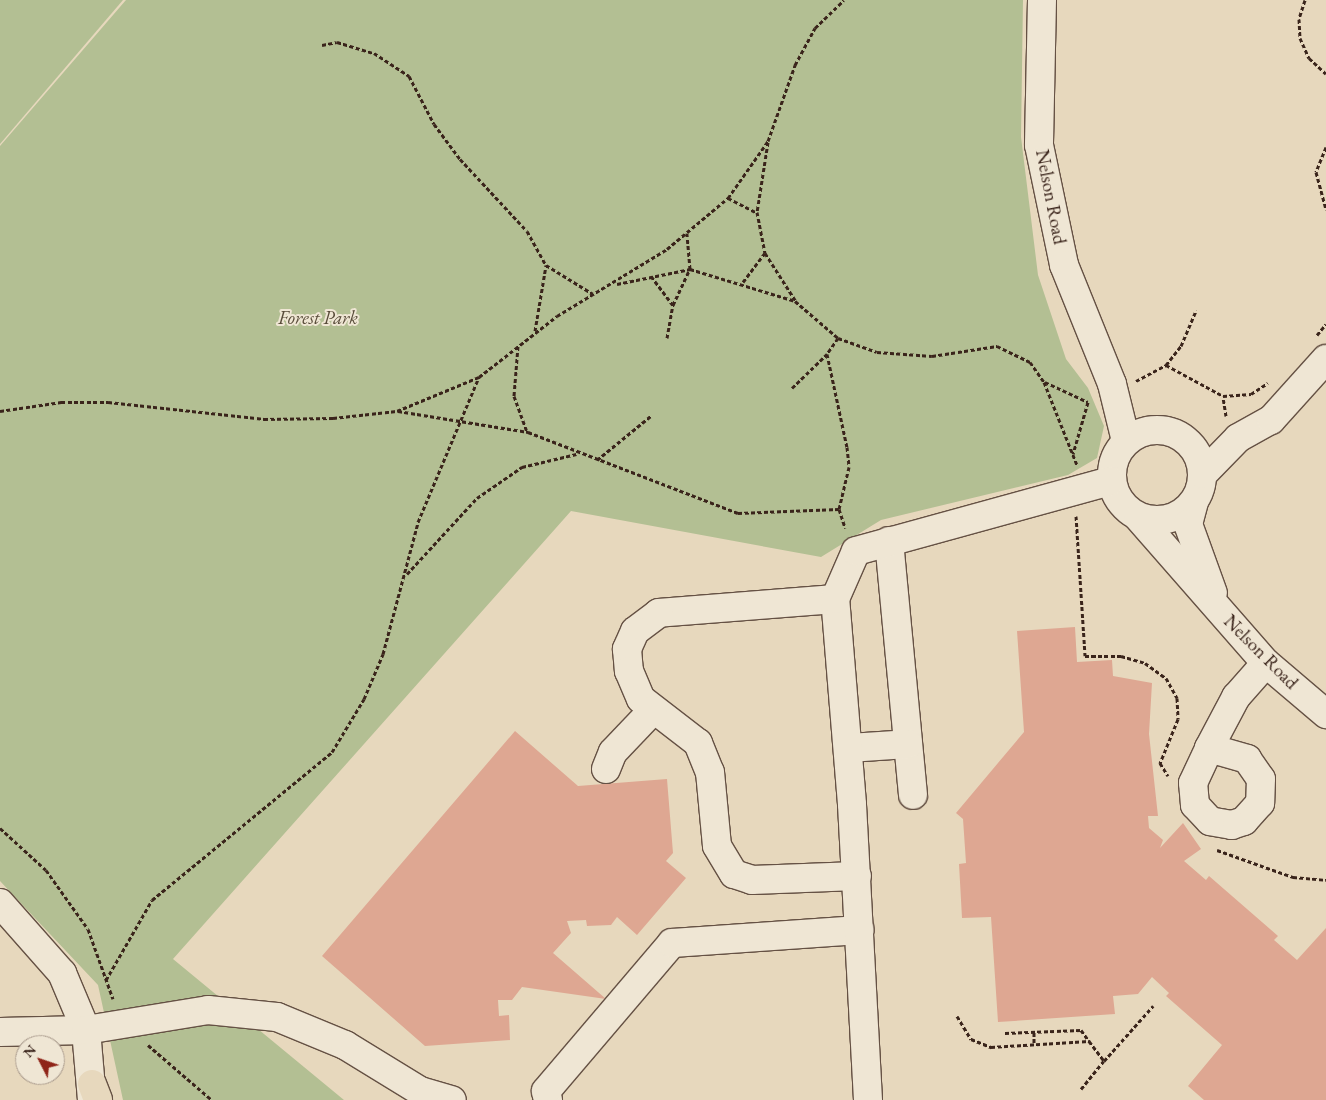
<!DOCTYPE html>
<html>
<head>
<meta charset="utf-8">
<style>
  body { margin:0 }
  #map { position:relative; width:1326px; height:1100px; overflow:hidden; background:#e7d8bd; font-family:"EB Garamond",serif }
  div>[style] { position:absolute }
  .green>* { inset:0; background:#b3bf93 }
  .building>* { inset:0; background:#dea792 }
  .path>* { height:3px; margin-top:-1.5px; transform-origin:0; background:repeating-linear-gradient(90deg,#3a241b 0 4px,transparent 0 6.5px) }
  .roads { filter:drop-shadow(1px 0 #655144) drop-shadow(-1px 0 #655144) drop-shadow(0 1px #655144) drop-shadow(0 -1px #655144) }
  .minor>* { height:28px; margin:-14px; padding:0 14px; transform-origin:14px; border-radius:14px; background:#efe6d4 }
  .minor>.ring { margin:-14px; padding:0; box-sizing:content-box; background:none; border:28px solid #efe6d4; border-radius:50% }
  .major>* { height:28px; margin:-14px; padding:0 14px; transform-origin:14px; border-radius:14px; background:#e7d8bd }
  span { translate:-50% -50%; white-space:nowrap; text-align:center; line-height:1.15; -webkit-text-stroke:4px #efe6d4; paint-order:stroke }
  .street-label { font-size:19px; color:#3a241b }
  .park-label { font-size:19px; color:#584b39; font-style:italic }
  .north { position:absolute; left:15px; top:1035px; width:50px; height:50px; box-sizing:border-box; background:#efe6d4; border:1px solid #a7988a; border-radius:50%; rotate:311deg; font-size:14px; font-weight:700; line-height:20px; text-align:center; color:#3a241b }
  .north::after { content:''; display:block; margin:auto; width:18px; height:22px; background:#8f2418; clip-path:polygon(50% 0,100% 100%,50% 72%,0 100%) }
</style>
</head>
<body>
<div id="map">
  <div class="green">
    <i style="clip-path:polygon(0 0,123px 0,0 144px)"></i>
    <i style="clip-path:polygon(126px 0,1023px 0,1021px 137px,1038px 275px,1066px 359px,1088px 388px,1104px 426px,1097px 458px,1068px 475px,881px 520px,821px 557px,571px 511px,173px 959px,344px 1100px,123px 1100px,98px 985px,0 881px,0 146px)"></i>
  </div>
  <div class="building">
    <i style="clip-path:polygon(1075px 627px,1077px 662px,1112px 660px,1113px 676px,1152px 683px,1149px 734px,1158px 816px,1148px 816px,1149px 828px,1163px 840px,1160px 848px,1183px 823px,1201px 849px,1184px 861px,1206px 880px,1209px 876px,1278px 936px,1274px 940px,1297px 960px,1326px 928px,1326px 1100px,1204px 1100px,1188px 1086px,1222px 1045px,1166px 996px,1169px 993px,1152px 977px,1138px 994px,1113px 996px,1115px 1014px,998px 1022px,991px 917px,962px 918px,959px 864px,966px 863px,963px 819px,956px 813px,1024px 732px,1017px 631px)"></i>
    <i style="clip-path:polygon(515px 731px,578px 786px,667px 779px,673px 853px,666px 861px,686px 878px,637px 935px,617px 917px,611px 925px,587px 926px,586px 920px,567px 921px,571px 933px,553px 953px,606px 999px,522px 987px,512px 1000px,498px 1000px,499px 1016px,509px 1015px,510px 1040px,425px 1046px,322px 956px)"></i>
  </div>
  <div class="path">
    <i style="left:1305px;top:0;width:20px;rotate:108deg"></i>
    <i style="left:1299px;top:19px;width:19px;rotate:87deg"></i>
    <i style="left:1300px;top:38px;width:22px;rotate:66deg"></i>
    <i style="left:1309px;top:58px;width:23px;rotate:43deg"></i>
    <i style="left:322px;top:45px;width:15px;rotate:-11deg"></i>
    <i style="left:337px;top:42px;width:39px;rotate:17deg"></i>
    <i style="left:374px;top:53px;width:42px;rotate:33.3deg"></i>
    <i style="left:409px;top:76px;width:54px;rotate:62.5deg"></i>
    <i style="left:434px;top:124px;width:44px;rotate:53.4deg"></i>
    <i style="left:460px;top:159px;width:98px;rotate:47.1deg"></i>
    <i style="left:527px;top:231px;width:39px;rotate:61deg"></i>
    <i style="left:546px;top:265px;width:55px;rotate:31.7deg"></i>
    <i style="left:768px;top:142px;width:71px;rotate:98.9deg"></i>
    <i style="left:757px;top:212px;width:42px;rotate:79deg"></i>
    <i style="left:765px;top:253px;width:56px;rotate:57.4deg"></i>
    <i style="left:1326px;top:147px;width:27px;rotate:112deg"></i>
    <i style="left:1316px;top:172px;width:39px;rotate:75deg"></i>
    <i style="left:728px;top:198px;width:31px;rotate:27deg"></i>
    <i style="left:651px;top:276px;width:36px;rotate:53deg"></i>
    <i style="left:673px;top:305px;width:40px;rotate:-65deg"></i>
    <i style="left:690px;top:269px;width:36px;rotate:-95deg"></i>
    <i style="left:743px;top:282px;width:36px;rotate:-53deg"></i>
    <i style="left:617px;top:284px;width:75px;rotate:-11.6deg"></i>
    <i style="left:690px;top:269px;width:110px;rotate:16.9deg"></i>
    <i style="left:795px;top:301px;width:57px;rotate:40.7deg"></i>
    <i style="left:838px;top:338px;width:41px;rotate:19.7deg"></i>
    <i style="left:877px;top:352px;width:55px;rotate:4.2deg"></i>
    <i style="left:932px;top:356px;width:66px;rotate:-8.7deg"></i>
    <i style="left:997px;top:346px;width:37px;rotate:26deg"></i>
    <i style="left:1030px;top:362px;width:24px;rotate:55deg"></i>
    <i style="left:1044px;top:382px;width:89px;rotate:68.3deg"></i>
    <i style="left:535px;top:331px;width:67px;rotate:-80.5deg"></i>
    <i style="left:1317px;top:335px;width:14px;rotate:-51deg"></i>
    <i style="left:667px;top:338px;width:34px;rotate:-80deg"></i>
    <i style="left:838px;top:338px;width:19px;rotate:125deg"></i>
    <i style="left:827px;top:354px;width:95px;rotate:77.9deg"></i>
    <i style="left:847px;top:447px;width:20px;rotate:84deg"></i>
    <i style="left:849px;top:467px;width:43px;rotate:103.4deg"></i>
    <i style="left:518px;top:346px;width:50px;rotate:94.6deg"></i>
    <i style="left:514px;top:396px;width:38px;rotate:70deg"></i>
    <i style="left:1166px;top:365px;width:24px;rotate:-52deg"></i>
    <i style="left:1181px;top:346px;width:39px;rotate:-67deg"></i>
    <i style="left:1136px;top:381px;width:34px;rotate:-28deg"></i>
    <i style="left:1166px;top:365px;width:65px;rotate:28.5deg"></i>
    <i style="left:1045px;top:382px;width:47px;rotate:24.9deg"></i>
    <i style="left:1088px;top:402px;width:54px;rotate:106.1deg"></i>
    <i style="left:792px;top:388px;width:49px;rotate:-44.2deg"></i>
    <i style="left:0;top:411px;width:62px;rotate:-8.4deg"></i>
    <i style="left:61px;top:402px;width:47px"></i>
    <i style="left:108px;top:402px;width:157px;rotate:6.2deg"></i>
    <i style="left:264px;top:419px;width:69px;rotate:-0.8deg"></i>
    <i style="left:333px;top:418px;width:64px;rotate:-6.2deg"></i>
    <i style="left:397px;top:411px;width:89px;rotate:-22.5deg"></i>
    <i style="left:479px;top:377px;width:99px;rotate:-38deg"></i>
    <i style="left:557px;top:316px;width:129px;rotate:-31.3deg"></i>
    <i style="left:667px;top:249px;width:80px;rotate:-39.9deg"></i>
    <i style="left:728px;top:198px;width:70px;rotate:-54.9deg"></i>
    <i style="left:768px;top:141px;width:81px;rotate:-70.4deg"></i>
    <i style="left:795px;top:65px;width:42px;rotate:-61.6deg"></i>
    <i style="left:815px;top:28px;width:40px;rotate:-44deg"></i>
    <i style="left:398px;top:411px;width:132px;rotate:9.2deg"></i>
    <i style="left:528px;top:432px;width:225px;rotate:21.1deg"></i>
    <i style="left:738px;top:513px;width:101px;rotate:-2.3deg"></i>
    <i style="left:839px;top:509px;width:20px;rotate:72deg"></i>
    <i style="left:1226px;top:416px;width:20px;rotate:-99deg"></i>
    <i style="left:1223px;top:396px;width:28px;rotate:-4deg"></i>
    <i style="left:1251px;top:394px;width:20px;rotate:-33deg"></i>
    <i style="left:597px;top:460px;width:71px;rotate:-39.3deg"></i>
    <i style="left:1076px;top:516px;width:140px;rotate:86.3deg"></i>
    <i style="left:1085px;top:656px;width:36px"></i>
    <i style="left:1121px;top:656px;width:25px;rotate:16deg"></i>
    <i style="left:1145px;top:663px;width:26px;rotate:36deg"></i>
    <i style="left:1166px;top:678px;width:23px;rotate:61deg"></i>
    <i style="left:1177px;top:698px;width:21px;rotate:87deg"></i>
    <i style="left:1178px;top:719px;width:48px;rotate:112.2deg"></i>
    <i style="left:1160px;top:763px;width:15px;rotate:58deg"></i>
    <i style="left:407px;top:574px;width:103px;rotate:-47.4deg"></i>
    <i style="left:477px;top:498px;width:55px;rotate:-34.6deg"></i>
    <i style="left:522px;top:467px;width:56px;rotate:-13.5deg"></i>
    <i style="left:0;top:828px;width:62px;rotate:42.4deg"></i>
    <i style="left:46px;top:870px;width:72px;rotate:54.6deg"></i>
    <i style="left:88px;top:929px;width:74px;rotate:70.3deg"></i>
    <i style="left:1217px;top:850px;width:81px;rotate:19.6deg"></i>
    <i style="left:1293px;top:877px;width:33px;rotate:5deg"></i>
    <i style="left:106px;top:980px;width:92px;rotate:-60.1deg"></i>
    <i style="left:152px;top:900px;width:233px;rotate:-39.4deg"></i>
    <i style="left:332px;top:752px;width:62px;rotate:-58.9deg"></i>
    <i style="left:364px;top:699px;width:49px;rotate:-67.1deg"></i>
    <i style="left:383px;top:654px;width:137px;rotate:-75.1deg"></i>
    <i style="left:418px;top:522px;width:157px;rotate:-67.2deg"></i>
    <i style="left:957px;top:1016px;width:27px;rotate:59deg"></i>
    <i style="left:971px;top:1039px;width:22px;rotate:22deg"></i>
    <i style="left:991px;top:1047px;width:98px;rotate:-3.5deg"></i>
    <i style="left:1089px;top:1041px;width:25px;rotate:53deg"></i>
    <i style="left:1104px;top:1061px;width:74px;rotate:-48.3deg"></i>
    <i style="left:1034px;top:1032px;width:12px;rotate:90deg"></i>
    <i style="left:1005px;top:1033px;width:76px;rotate:-2.3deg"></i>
    <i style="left:1081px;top:1030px;width:14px;rotate:54deg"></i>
    <i style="left:148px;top:1045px;width:84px;rotate:40.7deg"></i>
    <i style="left:1081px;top:1089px;width:36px;rotate:-51deg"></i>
  </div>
  <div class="roads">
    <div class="minor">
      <i style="left:1042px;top:0;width:145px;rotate:91.2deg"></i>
      <i style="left:1039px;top:145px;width:123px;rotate:78.2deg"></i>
      <i style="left:1064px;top:265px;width:128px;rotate:68deg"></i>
      <i style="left:1112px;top:384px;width:59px;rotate:76.2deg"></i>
      <i class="ring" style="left:1112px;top:430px;width:62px;height:62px"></i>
      <i style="left:1203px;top:474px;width:50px;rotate:-45.8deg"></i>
      <i style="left:1238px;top:438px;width:38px;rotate:-29deg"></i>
      <i style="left:1271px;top:420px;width:82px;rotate:-48deg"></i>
      <i style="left:1194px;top:502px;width:23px;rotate:105deg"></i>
      <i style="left:1188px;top:524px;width:73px;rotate:70.1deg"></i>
      <i style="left:1138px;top:517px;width:194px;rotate:48.8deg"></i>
      <i style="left:1266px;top:663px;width:79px;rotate:40.4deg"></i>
      <i style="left:889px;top:541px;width:255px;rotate:84.6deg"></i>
      <i style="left:835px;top:599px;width:177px;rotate:175.5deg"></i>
      <i style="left:659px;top:613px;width:30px;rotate:143deg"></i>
      <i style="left:635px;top:631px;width:20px;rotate:114deg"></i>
      <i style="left:627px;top:649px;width:22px;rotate:85deg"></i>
      <i style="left:629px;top:671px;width:30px;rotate:67deg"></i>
      <i style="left:641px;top:699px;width:72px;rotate:37.7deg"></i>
      <i style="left:698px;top:743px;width:31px;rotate:68deg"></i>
      <i style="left:710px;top:772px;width:74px;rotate:84.6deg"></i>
      <i style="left:717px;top:846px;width:33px;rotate:59deg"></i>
      <i style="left:734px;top:874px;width:19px;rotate:18deg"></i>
      <i style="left:752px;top:880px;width:105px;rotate:-2.2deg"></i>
      <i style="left:848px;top:748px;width:60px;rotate:-3.8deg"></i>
      <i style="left:1209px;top:748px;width:40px;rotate:16deg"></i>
      <i style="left:1247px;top:759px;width:24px;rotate:55deg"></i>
      <i style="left:1261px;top:779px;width:24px;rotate:92deg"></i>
      <i style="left:1260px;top:803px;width:24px;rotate:132deg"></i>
      <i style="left:1244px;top:821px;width:13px;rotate:162deg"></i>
      <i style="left:1232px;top:825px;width:22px;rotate:-170deg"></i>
      <i style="left:1210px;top:821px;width:22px;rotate:-133deg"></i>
      <i style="left:1195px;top:805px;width:22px;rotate:-95deg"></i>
      <i style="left:1193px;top:783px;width:38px;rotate:-65deg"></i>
      <i style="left:1209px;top:748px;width:58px;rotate:-62.1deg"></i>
      <i style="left:1236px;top:697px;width:45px;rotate:-48.6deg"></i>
      <i style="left:606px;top:769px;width:18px;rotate:-68deg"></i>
      <i style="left:613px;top:752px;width:58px;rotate:-46.4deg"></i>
      <i style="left:0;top:903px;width:94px;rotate:48.5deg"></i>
      <i style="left:62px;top:973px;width:62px;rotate:67.2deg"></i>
      <i style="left:86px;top:1030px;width:70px;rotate:85.1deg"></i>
      <i style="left:0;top:1032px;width:86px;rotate:-1.3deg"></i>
      <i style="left:86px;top:1030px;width:124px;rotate:-9.3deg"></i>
      <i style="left:208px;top:1010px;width:69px;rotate:5.8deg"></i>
      <i style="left:277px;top:1017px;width:74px;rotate:22.4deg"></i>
      <i style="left:345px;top:1045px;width:88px;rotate:31.5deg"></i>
      <i style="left:420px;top:1091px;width:33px;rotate:16deg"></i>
      <i style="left:548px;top:1100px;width:9px;rotate:-103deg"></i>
      <i style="left:546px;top:1091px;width:194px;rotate:-49.6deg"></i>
      <i style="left:672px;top:943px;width:188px;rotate:-4deg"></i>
      <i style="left:868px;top:1100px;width:296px;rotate:-93.1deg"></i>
      <i style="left:852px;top:804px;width:206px;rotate:-94.7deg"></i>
      <i style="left:835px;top:599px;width:52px;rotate:-66.4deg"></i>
      <i style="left:856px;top:551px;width:264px;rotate:-15.4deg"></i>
    </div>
    <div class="major">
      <i style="left:92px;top:1084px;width:17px;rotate:69deg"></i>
    </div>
  </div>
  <div class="street-label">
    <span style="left:1051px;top:197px;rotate:79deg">Nelson Road</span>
    <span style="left:1261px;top:652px;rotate:45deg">Nelson Road</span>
  </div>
  <div class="park-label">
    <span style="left:318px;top:318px">Forest Park</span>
  </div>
  <div class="north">N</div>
</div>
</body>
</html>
